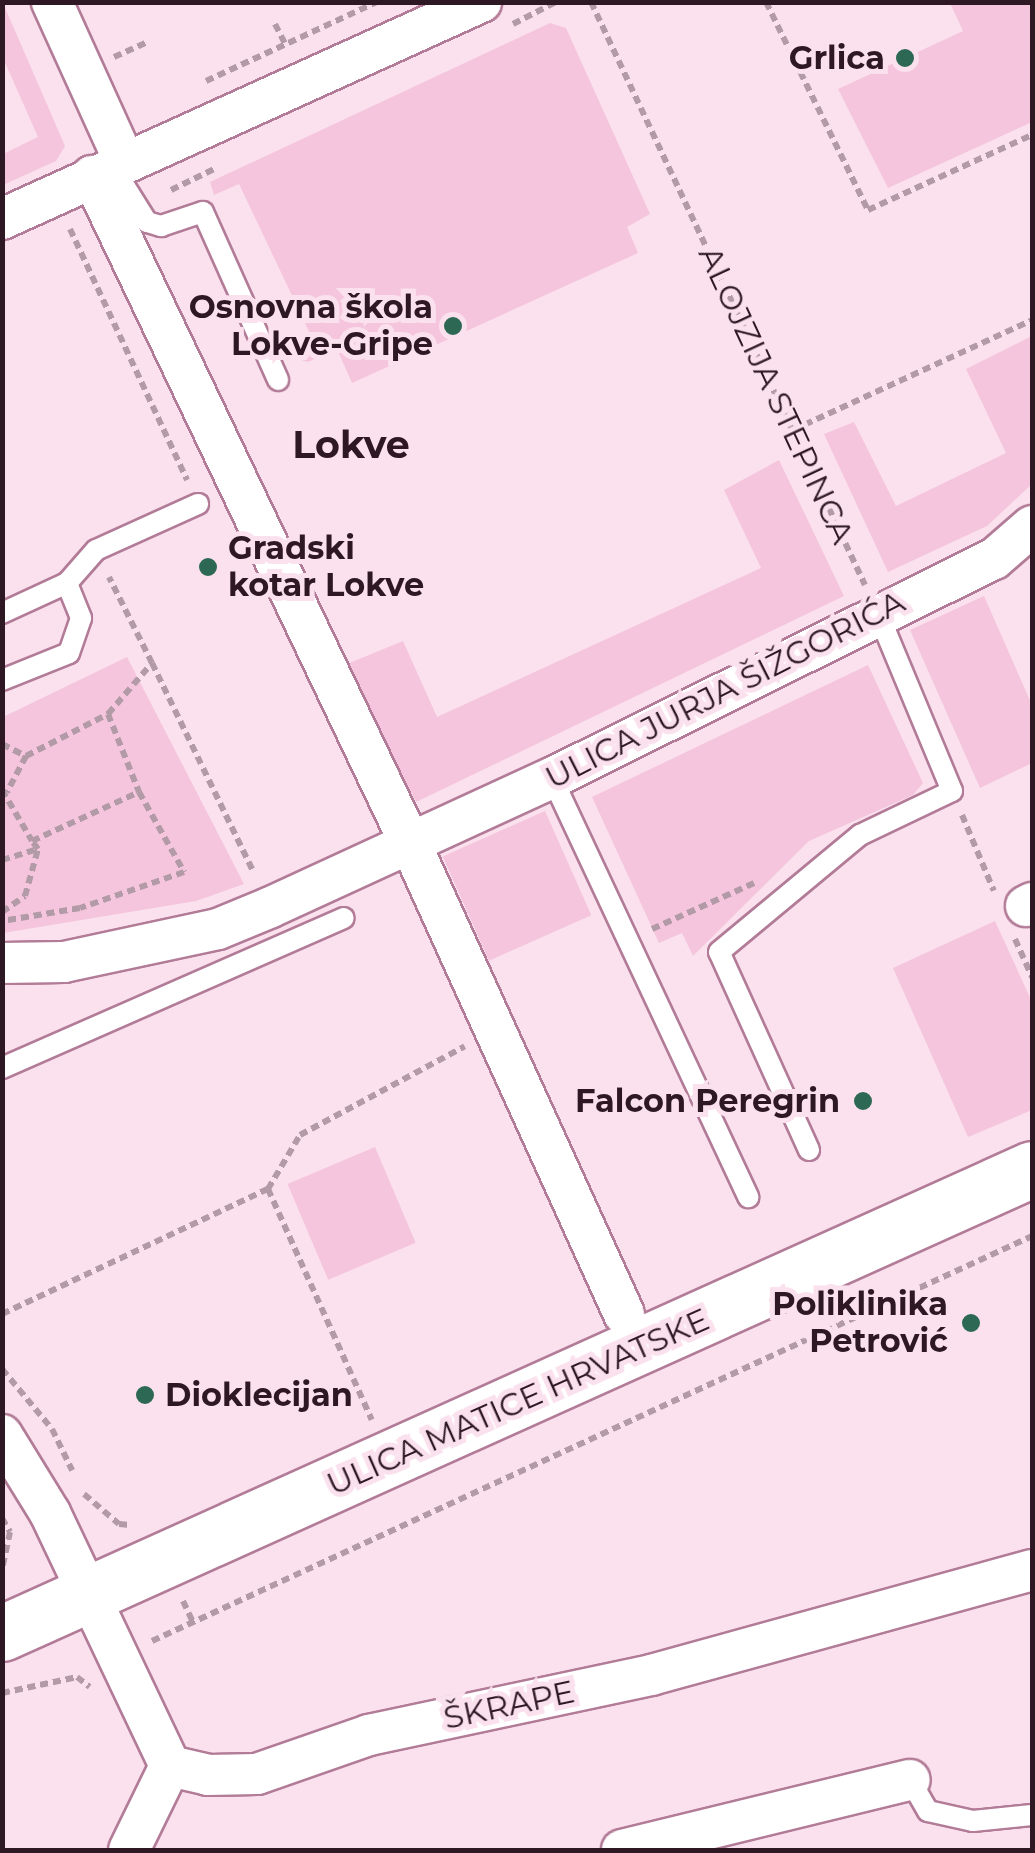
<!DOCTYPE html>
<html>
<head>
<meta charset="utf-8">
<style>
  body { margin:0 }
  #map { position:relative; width:1035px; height:1853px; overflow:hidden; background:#fae1ed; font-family:Montserrat,sans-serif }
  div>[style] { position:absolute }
  .green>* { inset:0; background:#f5c5dd; transform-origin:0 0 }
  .path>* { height:6px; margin-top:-3px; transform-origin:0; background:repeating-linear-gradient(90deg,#b29aa6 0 8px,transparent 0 13px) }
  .roads { filter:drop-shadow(2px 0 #b27b97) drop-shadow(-2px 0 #b27b97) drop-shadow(0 2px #b27b97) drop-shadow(0 -2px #b27b97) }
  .lane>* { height:20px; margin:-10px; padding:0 10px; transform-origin:10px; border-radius:10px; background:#fff }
  .street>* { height:40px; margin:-20px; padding:0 20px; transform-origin:20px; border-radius:20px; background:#fff }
  .secondary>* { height:55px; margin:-27.5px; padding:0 27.5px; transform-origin:27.5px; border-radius:27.5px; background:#fff }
  .dots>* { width:28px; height:28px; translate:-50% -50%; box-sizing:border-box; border:5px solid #fae1ed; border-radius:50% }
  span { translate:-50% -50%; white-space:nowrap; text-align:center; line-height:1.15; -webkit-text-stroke:10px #fae1ed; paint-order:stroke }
  .poi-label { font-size:32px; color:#2e1824; font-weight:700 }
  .right { translate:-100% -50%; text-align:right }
  .left { translate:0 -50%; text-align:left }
  .street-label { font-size:32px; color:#2e1824 }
  .quarter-label { font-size:38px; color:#2e1824; font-weight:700 }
  .frame { position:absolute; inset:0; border:5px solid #2e1824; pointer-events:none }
</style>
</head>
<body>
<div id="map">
  <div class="green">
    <i style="clip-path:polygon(3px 3px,65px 146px,56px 161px,3px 185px,3px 154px,38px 137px,3px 58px)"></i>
    <i style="clip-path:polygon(950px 3px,1032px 3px,1032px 122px,888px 188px,838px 89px,963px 31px)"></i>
    <i style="clip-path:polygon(550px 23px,566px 28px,650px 214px,627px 227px,638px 253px,352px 383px,337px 349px,308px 362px,292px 357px,315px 344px,239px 184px,214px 195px,210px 182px)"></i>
    <i style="clip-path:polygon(1032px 336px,1032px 484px,987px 526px,888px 572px,824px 434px,854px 422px,896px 506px,1006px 453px,966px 369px)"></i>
    <i style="clip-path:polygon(779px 460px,844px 596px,416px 802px,347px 664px,403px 641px,437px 717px,761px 568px,724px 490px)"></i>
    <i style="clip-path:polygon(984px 596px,1032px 705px,1032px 763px,980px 788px,910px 630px)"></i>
    <i style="clip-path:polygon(127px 657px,244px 884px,196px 901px,3px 933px,3px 717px)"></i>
    <i style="clip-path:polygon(868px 665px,923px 783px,913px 795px,809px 841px,693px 956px,682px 933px,659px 943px,592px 797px)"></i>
    <i style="left:545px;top:811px;width:114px;height:112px;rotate:66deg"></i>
    <i style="clip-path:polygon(995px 921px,1032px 1002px,1032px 1110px,968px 1137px,893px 968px)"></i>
    <i style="left:375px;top:1147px;width:104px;height:95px;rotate:67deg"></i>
  </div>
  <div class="path">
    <i style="left:591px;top:2px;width:644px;rotate:64.83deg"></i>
    <i style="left:766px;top:2px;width:232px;rotate:63.9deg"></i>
    <i style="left:868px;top:210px;width:180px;rotate:-24.6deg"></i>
    <i style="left:275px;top:24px;width:22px;rotate:63deg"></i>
    <i style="left:513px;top:24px;width:48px;rotate:-27.1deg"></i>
    <i style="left:114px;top:57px;width:35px;rotate:-24deg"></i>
    <i style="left:206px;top:81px;width:188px;rotate:-24.8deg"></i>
    <i style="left:171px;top:190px;width:48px;rotate:-26deg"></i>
    <i style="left:70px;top:229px;width:277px;rotate:65deg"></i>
    <i style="left:793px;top:430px;width:263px;rotate:-24.7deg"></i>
    <i style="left:152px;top:663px;width:233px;rotate:64.1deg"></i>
    <i style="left:108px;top:714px;width:67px;rotate:-49.2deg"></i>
    <i style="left:152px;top:663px;width:96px;rotate:-116.6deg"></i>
    <i style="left:2px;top:744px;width:27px;rotate:27deg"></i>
    <i style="left:26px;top:756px;width:41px;rotate:117.8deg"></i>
    <i style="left:26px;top:756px;width:92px;rotate:-27.1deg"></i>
    <i style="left:108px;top:714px;width:84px;rotate:68.3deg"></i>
    <i style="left:2px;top:790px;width:59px;rotate:59.5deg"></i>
    <i style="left:962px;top:815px;width:82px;rotate:67.2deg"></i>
    <i style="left:2px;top:860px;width:38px;rotate:-17deg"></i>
    <i style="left:38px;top:849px;width:10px;rotate:-127deg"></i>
    <i style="left:32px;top:841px;width:118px;rotate:-24.6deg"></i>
    <i style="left:139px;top:792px;width:92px;rotate:60.6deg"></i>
    <i style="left:184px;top:872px;width:110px;rotate:160.9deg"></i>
    <i style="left:80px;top:908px;width:79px;rotate:170.5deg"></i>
    <i style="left:2px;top:912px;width:28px;rotate:-35deg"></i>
    <i style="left:25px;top:896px;width:49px;rotate:-74.5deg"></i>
    <i style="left:652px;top:929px;width:112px;rotate:-24.3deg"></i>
    <i style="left:1015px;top:939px;width:42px;rotate:65.9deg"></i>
    <i style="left:268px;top:1189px;width:253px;rotate:65.8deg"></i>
    <i style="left:2px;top:1314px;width:294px;rotate:-25.2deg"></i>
    <i style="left:268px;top:1189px;width:63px;rotate:-59.3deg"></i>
    <i style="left:300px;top:1135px;width:187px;rotate:-28.3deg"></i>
    <i style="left:2px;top:1369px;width:78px;rotate:50.2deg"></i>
    <i style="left:52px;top:1429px;width:46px;rotate:64deg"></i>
    <i style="left:84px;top:1494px;width:46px;rotate:40.6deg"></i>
    <i style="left:119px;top:1524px;width:11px;rotate:5deg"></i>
    <i style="left:2px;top:1518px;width:16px;rotate:60deg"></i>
    <i style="left:10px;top:1532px;width:38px;rotate:102deg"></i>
    <i style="left:183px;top:1601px;width:23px;rotate:65deg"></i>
    <i style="left:152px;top:1641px;width:969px;rotate:-24.71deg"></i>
    <i style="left:2px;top:1693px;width:77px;rotate:-12deg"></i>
    <i style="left:77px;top:1677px;width:16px;rotate:38deg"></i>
  </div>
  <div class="roads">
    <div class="lane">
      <i style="left:112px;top:166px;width:66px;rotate:58deg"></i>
      <i style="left:147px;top:222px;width:15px;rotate:16deg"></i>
      <i style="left:161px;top:226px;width:44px;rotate:-18.4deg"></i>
      <i style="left:203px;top:212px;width:184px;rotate:65.9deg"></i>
      <i style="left:2px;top:613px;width:72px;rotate:-24.8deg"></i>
      <i style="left:67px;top:583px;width:44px;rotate:-48.7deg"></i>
      <i style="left:96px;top:550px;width:112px;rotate:-24.3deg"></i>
      <i style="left:2px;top:680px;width:72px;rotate:-21.9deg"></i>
      <i style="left:69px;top:653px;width:37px;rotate:-71deg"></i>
      <i style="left:81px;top:618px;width:38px;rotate:-112deg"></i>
      <i style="left:552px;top:778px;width:463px;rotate:64.9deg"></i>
      <i style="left:2px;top:1068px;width:373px;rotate:-23.7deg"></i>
      <i style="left:809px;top:1150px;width:217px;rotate:-114.4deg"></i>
      <i style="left:719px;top:952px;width:183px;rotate:-39.7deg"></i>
      <i style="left:860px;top:835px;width:102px;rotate:-25.6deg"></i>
      <i style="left:952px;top:791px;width:193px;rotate:-112.6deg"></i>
      <i style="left:910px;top:1780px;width:36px;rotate:60deg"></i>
      <i style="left:928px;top:1811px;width:46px;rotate:12.5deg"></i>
      <i style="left:973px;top:1821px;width:59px;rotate:-5.8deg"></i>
    </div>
    <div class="street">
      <i style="left:52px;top:2px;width:175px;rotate:65.6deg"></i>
      <i style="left:92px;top:176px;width:741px;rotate:64.51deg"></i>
      <i style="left:411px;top:845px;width:515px;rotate:65.57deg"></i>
      <i style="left:2px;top:219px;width:526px;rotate:-24.37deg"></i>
      <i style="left:1026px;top:906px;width:7px;rotate:-27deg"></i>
      <i style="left:2px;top:963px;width:62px;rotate:-0.9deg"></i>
      <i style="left:64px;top:962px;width:157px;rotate:-12.1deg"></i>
      <i style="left:218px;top:929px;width:57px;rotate:-22.5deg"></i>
      <i style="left:271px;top:907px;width:309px;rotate:-24.7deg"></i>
      <i style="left:552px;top:778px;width:493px;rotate:-26.4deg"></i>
      <i style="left:994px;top:559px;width:50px;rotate:-41deg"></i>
      <i style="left:2px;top:1435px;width:92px;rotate:58.4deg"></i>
      <i style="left:50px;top:1513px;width:280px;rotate:64.6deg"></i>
      <i style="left:170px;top:1766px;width:39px;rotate:13deg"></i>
      <i style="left:208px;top:1775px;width:49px;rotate:-1.2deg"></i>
      <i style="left:257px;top:1774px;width:119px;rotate:-19.2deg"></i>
      <i style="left:369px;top:1735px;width:288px;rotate:-12deg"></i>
      <i style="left:651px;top:1675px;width:395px;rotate:-15.4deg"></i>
      <i style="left:129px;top:1850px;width:93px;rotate:-64deg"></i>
      <i style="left:622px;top:1850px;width:296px;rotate:-13.7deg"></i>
    </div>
    <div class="secondary">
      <i style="left:2px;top:1633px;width:1130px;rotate:-24.25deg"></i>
    </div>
  </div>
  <div class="dots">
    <i style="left:905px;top:58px;background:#2c6853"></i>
    <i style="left:453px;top:326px;background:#2c6853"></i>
    <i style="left:208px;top:567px;background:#2c6853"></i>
    <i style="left:863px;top:1101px;background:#2c6853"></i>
    <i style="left:971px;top:1323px;background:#2c6853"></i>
    <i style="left:145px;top:1395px;background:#2c6853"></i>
  </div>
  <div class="poi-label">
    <span class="right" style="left:885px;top:58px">Grlica</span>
    <span class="right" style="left:433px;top:326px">Osnovna škola<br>Lokve-Gripe</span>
    <span class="left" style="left:228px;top:567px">Gradski<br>kotar Lokve</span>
    <span class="right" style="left:840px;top:1101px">Falcon Peregrin</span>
    <span class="right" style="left:948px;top:1323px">Poliklinika<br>Petrović</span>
    <span class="left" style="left:165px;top:1395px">Dioklecijan</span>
  </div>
  <div class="street-label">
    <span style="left:776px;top:395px;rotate:65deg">ALOJZIJA STEPINCA</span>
    <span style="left:725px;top:690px;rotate:-27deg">ULICA JURJA ŠIŽGORIĆA</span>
    <span style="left:518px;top:1402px;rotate:-24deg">ULICA MATICE HRVATSKE</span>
    <span style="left:509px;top:1705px;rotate:-12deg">ŠKRAPE</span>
  </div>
  <div class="quarter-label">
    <span style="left:351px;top:445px">Lokve</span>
  </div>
  <div class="frame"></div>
</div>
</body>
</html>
